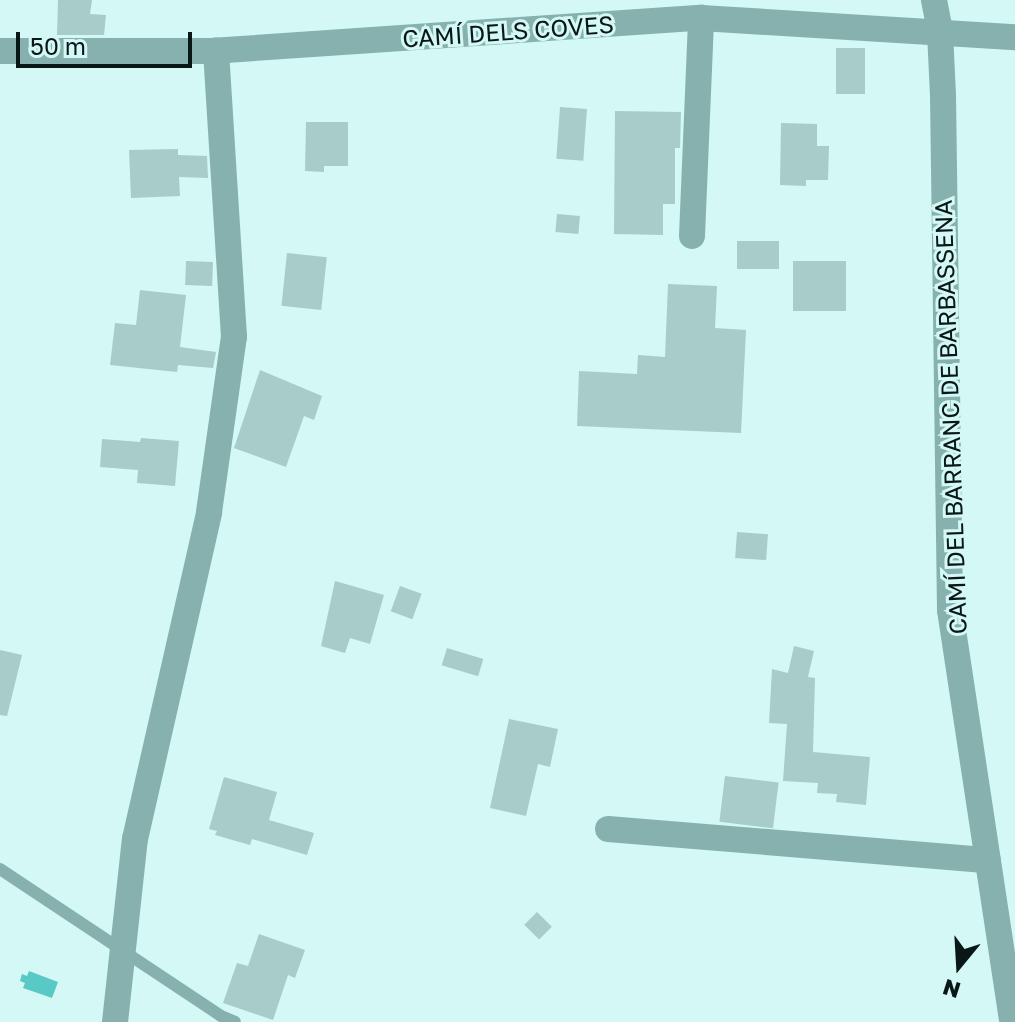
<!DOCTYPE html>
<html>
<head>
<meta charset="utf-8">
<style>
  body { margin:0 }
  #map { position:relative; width:1015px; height:1022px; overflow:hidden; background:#d3f8f5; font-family:"Golos Text",sans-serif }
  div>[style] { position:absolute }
  .water>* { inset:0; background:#58c9c4 }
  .building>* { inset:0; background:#a8ccc9; transform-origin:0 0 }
  .service>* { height:12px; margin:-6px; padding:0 6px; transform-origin:6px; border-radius:6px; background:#86b1ae }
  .minor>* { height:26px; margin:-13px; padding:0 13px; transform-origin:13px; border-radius:13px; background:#86b1ae }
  span { translate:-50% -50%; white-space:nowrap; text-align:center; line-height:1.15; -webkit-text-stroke:6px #d3f8f5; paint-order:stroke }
  .street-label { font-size:24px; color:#0a1717 }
  .north { position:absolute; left:919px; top:926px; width:80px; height:80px; -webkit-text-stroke:6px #d3f8f5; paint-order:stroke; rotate:198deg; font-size:22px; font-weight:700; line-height:32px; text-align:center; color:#0a1717 }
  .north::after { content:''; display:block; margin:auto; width:28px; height:36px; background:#0a1717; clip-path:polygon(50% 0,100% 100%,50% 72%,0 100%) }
  .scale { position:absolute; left:16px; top:32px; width:176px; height:36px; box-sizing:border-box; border:4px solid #0a1717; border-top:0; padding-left:10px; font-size:24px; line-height:28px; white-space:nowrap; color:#0a1717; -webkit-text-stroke:6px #d3f8f5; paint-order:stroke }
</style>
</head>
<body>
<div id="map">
  <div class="water">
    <i style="clip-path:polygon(29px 971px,58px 982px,52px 998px,23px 988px,25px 983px,20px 981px,22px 974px,27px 976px)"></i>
  </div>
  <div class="building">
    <i style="clip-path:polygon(58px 0,92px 0,90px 14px,106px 15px,104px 35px,57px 35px)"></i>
    <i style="left:836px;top:48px;width:29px;height:46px"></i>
    <i style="left:560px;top:107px;width:27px;height:52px;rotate:4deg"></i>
    <i style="clip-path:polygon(615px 111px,681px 112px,680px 148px,675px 148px,675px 204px,663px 204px,663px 235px,614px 234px)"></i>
    <i style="clip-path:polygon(306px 122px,348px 122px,348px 166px,324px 166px,324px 172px,305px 171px)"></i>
    <i style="clip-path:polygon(781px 123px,817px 124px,817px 146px,829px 146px,828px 180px,806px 180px,806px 186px,780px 185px)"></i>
    <i style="clip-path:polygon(178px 149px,178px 155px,207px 156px,208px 178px,179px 177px,180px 196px,131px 198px,129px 150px)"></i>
    <i style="left:557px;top:214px;width:23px;height:18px;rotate:5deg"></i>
    <i style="left:779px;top:241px;width:28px;height:42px;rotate:90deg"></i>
    <i style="left:287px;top:253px;width:40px;height:53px;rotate:6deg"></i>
    <i style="left:186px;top:261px;width:27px;height:24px;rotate:2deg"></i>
    <i style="left:793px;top:261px;width:53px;height:50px"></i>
    <i style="clip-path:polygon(668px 284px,717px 286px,715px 328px,746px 330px,741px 433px,577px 426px,579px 371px,637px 374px,638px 355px,665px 357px)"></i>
    <i style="clip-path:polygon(140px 290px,186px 295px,180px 347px,216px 352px,213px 368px,178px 365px,177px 372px,110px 365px,115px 323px,136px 325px)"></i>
    <i style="clip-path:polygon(260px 370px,322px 396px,314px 420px,304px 416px,286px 467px,234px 448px)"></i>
    <i style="clip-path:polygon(141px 438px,179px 441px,175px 486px,137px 483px,138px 470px,100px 467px,102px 439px,140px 442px)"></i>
    <i style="left:737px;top:532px;width:31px;height:26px;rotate:4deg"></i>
    <i style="clip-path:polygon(335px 581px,384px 595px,370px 644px,350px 638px,345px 653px,321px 646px)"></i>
    <i style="left:400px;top:586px;width:23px;height:27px;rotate:20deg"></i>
    <i style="clip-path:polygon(794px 646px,814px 651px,808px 677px,815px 678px,813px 752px,870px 757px,866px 805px,836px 802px,837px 794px,817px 793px,818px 783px,783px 781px,787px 724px,769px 723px,772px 669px,788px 673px)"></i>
    <i style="left:447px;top:648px;width:38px;height:18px;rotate:17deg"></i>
    <i style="clip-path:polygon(0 650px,22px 655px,7px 716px,0 715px)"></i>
    <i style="clip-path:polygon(509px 719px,558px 729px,550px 767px,538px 764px,526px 816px,490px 808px)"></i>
    <i style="left:725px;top:776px;width:54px;height:46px;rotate:7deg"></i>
    <i style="clip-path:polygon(224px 777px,277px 792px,269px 820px,314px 833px,307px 855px,252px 839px,250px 845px,215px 835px,217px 831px,209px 829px)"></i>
    <i style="left:537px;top:912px;width:21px;height:18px;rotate:45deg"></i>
    <i style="clip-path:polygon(259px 934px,305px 950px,295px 978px,288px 975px,273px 1020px,223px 1003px,237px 963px,248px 966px)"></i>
  </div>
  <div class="service">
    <i style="left:0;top:869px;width:265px;rotate:33.6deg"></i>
    <i style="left:221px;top:1016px;width:15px;rotate:23deg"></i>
  </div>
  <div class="minor">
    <i style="left:934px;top:0;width:33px;rotate:79deg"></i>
    <i style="left:940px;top:32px;width:63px;rotate:87.3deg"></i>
    <i style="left:943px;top:95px;width:515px;rotate:89.22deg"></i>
    <i style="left:950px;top:610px;width:417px;rotate:81.4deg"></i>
    <i style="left:0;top:51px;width:211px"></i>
    <i style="left:211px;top:51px;width:491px;rotate:-3.9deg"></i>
    <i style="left:701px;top:18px;width:315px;rotate:3.5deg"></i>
    <i style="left:692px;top:236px;width:218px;rotate:-87.6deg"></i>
    <i style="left:608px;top:829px;width:381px;rotate:4.7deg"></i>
    <i style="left:115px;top:1022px;width:184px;rotate:-83.8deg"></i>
    <i style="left:135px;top:839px;width:335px;rotate:-77.2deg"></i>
    <i style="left:209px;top:512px;width:177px;rotate:-81.9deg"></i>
    <i style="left:234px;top:337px;width:287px;rotate:-93.6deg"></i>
  </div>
  <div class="street-label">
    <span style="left:508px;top:31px;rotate:-4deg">CAMÍ DELS COVES</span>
    <span style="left:950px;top:417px;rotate:-92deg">CAMÍ DEL BARRANC DE BARBASSENA</span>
  </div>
  <div class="north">N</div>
  <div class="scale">50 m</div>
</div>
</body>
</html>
